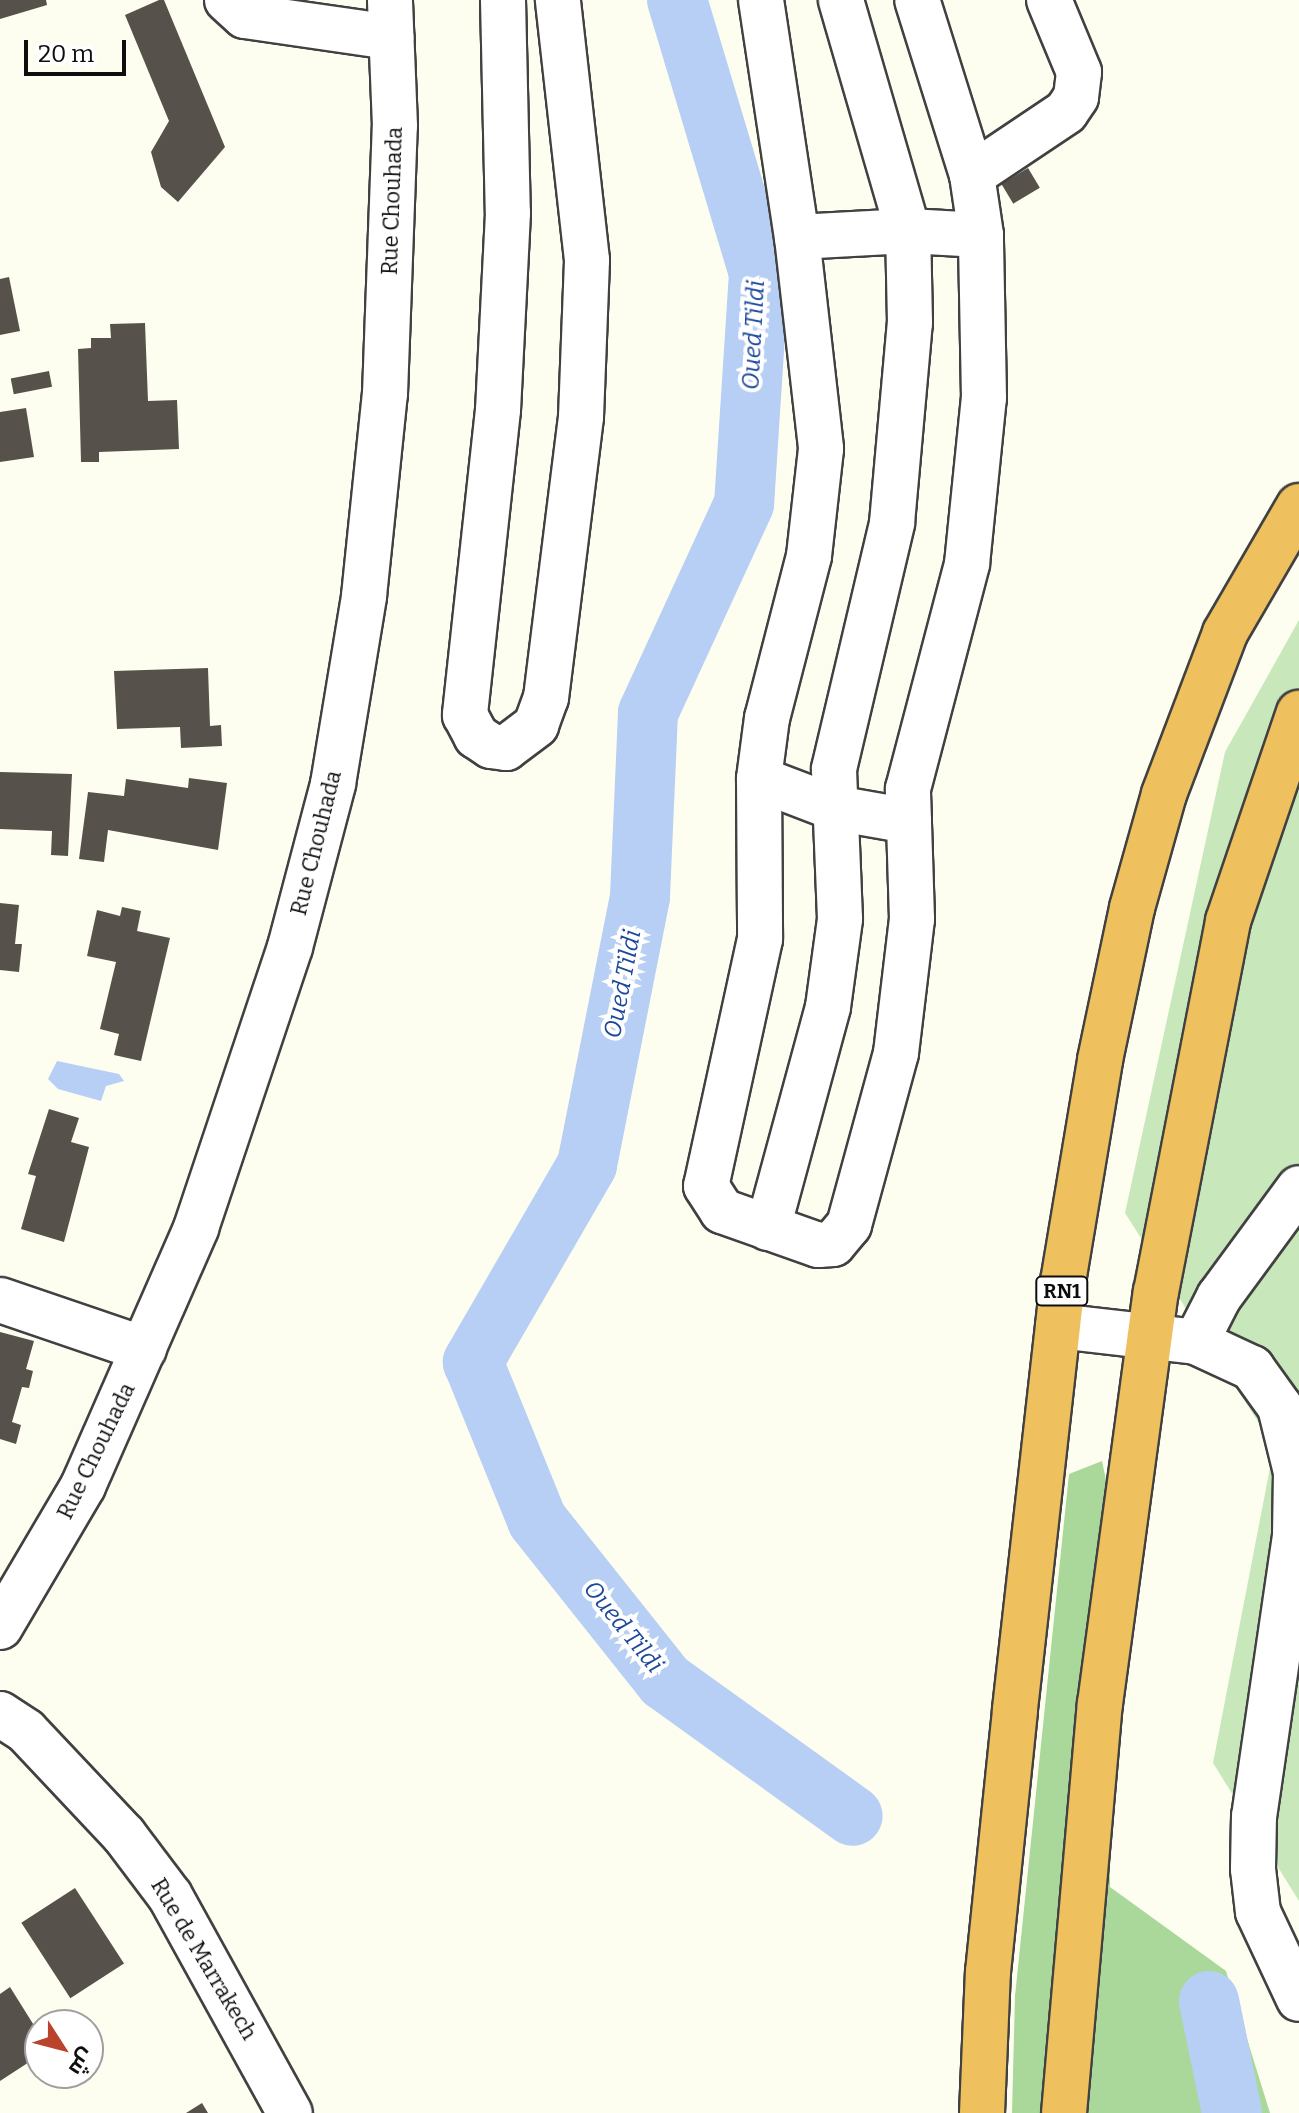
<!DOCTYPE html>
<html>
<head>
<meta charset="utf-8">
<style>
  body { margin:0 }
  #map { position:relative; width:1299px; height:2113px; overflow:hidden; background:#fefef0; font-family:Bitter,Cairo,serif }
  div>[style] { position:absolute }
  .green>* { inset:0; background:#c8e8bb }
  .forest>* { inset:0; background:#a9d89a }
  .water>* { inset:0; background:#b7cff4 }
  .river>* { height:60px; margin:-30px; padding:0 30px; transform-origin:30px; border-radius:30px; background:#b7cff4 }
  .building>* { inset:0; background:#56524b; transform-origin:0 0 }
  .roads { filter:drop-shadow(2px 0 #414141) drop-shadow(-2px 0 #414141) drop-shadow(0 2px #414141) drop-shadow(0 -2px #414141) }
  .minor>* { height:44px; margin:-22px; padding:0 22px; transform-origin:22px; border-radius:22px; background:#fff }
  .highway>* { height:44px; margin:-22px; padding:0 22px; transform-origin:22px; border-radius:22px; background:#eec05e }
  span { translate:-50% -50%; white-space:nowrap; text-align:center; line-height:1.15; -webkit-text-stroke:8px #fff; paint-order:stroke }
  .shield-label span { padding:2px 6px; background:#fff; border:2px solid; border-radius:6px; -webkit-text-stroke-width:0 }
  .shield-label { font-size:20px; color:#0e0e0e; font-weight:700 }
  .street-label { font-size:22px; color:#0e0e0e }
  .water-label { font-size:24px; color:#1c489c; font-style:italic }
  .north { position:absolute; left:24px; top:2009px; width:80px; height:80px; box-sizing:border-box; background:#fff; border:2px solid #9f9f9f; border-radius:50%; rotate:126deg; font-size:22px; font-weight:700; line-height:32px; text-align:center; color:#0e0e0e }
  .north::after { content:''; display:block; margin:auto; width:28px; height:36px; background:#b9442b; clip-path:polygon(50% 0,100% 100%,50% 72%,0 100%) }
  .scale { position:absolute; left:24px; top:40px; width:102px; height:36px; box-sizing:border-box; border:4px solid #0e0e0e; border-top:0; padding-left:10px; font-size:24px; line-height:28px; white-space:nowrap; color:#0e0e0e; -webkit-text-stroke:6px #fff; paint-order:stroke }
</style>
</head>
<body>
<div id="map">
  <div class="green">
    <i style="clip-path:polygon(1299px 620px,1299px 1901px,1213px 1763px,1274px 1447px,1125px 1213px,1225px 752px)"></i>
  </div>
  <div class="forest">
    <i style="clip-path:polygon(1102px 1461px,1110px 1499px,1110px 1887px,1226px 1971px,1270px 2113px,1012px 2113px,1015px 1996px,1069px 1474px)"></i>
  </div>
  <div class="water">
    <i style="clip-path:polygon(57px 1061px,119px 1074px,124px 1081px,106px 1086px,101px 1101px,58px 1089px,48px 1079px)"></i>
  </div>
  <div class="river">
    <i style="left:677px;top:0;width:285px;rotate:73.3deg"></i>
    <i style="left:759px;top:273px;width:231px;rotate:93.7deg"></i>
    <i style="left:744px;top:504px;width:230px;rotate:114.7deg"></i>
    <i style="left:648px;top:713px;width:184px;rotate:92.5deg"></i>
    <i style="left:640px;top:897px;width:273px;rotate:101.2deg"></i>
    <i style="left:587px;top:1165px;width:228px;rotate:120.1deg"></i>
    <i style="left:473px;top:1362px;width:170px;rotate:67.9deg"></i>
    <i style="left:537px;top:1520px;width:206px;rotate:51.5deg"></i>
    <i style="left:665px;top:1681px;width:231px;rotate:35.7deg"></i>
    <i style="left:1209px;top:2001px;width:114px;rotate:78.4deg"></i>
  </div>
  <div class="building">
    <i style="clip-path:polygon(0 0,46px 0,47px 5px,0 19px)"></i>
    <i style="clip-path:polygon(159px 0,164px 0,225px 147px,178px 202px,161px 187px,151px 152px,169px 121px,125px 15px)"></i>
    <i style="left:1028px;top:168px;width:23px;height:31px;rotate:59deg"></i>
    <i style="clip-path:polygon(9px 277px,20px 331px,0 335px,0 279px)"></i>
    <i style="clip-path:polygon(145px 323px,148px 401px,177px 400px,179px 449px,99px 452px,99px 462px,81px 462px,78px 349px,91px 348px,91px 338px,111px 338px,110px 324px)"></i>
    <i style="left:49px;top:371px;width:16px;height:39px;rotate:79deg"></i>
    <i style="clip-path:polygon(26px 408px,34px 457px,0 462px,0 412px)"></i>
    <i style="clip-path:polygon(208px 668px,210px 726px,221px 725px,222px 746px,181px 748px,180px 727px,117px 729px,114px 671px)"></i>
    <i style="clip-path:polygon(0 772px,72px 774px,68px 856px,51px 855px,52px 831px,0 829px)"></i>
    <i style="clip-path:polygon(189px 778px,227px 783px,218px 850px,108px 830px,104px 862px,79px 859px,88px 792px,124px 796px,126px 779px,188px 788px)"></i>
    <i style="clip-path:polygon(0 903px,19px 905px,15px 944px,22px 944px,19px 972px,0 970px)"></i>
    <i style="clip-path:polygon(122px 907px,141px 911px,137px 931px,170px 938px,141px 1061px,114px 1055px,119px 1034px,100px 1029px,116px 962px,87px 956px,97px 910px,120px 916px)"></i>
    <i style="clip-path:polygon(49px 1109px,79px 1118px,71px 1142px,89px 1147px,64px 1242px,21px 1229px,36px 1176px,28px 1174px)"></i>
    <i style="clip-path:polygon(0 1332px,34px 1341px,26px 1369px,33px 1371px,29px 1388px,22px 1387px,12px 1422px,21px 1425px,16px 1444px,0 1439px)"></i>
    <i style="left:75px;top:1888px;width:90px;height:64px;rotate:57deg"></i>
    <i style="clip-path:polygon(10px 1987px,40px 2035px,40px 2055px,0 2081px,0 1994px)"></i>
    <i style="clip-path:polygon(202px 2103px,208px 2113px,186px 2113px)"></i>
  </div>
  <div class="roads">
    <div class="minor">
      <i style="left:227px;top:0;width:24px;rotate:42deg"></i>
      <i style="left:245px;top:16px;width:148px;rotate:8.2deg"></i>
      <i style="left:503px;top:0;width:213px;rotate:88.7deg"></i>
      <i style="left:508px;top:213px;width:197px;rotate:92.9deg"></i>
      <i style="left:498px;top:410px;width:307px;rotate:96.2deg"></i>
      <i style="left:465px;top:715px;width:24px;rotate:62deg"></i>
      <i style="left:476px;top:736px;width:18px;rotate:34deg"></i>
      <i style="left:491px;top:746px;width:15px;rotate:8deg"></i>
      <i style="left:506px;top:748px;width:38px;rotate:-37deg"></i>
      <i style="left:536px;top:725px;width:29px;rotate:-70deg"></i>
      <i style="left:546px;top:698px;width:283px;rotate:-82.9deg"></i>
      <i style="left:581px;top:417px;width:157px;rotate:-87.8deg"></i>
      <i style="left:587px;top:260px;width:262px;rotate:-96.4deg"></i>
      <i style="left:761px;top:0;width:240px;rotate:81.4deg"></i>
      <i style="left:797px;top:237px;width:213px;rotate:83.5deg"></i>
      <i style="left:821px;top:449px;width:108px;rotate:96.4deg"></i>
      <i style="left:809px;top:556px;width:167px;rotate:104.5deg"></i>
      <i style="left:767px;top:718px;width:62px;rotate:97.5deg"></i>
      <i style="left:759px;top:779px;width:81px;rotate:20.9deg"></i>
      <i style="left:835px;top:808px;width:75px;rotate:10deg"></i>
      <i style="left:909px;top:821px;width:32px;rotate:-92deg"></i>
      <i style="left:908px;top:789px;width:233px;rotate:-75.3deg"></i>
      <i style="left:967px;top:564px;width:167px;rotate:-84.2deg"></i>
      <i style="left:984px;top:398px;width:163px;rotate:-91.1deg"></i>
      <i style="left:981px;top:235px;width:61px;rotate:-98.5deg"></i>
      <i style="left:972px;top:175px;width:183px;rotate:-107.4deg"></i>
      <i style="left:972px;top:175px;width:113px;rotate:-33.8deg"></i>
      <i style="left:1066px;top:112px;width:18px;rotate:-56deg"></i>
      <i style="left:1076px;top:97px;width:25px;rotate:-83deg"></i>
      <i style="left:1079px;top:72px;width:78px;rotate:-112.6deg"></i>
      <i style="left:797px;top:237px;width:111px;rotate:-3.1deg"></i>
      <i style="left:908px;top:231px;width:73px;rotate:3.1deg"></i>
      <i style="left:759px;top:779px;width:160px;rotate:89.6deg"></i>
      <i style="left:760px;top:939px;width:253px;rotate:102.3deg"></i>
      <i style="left:706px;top:1186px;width:30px;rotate:57deg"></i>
      <i style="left:722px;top:1211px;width:102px;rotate:19.5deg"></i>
      <i style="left:818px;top:1245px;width:15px;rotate:-4deg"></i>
      <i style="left:833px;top:1244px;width:25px;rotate:-50deg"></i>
      <i style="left:849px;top:1225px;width:178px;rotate:-74.7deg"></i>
      <i style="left:896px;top:1053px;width:135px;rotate:-83.2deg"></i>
      <i style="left:912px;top:919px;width:98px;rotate:-91.8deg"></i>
      <i style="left:768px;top:1228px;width:229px;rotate:-74.8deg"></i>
      <i style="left:828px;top:1007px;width:89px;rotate:-82.2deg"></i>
      <i style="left:840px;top:919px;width:150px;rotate:-92.3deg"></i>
      <i style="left:834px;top:769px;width:253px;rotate:-76.7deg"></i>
      <i style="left:892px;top:523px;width:201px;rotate:-84.9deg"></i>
      <i style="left:910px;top:323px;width:92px;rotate:-91.2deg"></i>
      <i style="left:908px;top:231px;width:241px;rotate:-106.2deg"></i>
      <i style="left:0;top:1300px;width:152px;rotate:18.8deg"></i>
      <i style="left:1058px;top:1326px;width:139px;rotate:6.6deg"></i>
      <i style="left:1196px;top:1342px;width:62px;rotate:24.9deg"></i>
      <i style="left:1252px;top:1368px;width:48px;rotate:54.3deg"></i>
      <i style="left:1280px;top:1407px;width:67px;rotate:76.2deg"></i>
      <i style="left:1296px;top:1472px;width:64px;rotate:90.9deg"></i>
      <i style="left:1295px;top:1536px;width:283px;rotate:98.3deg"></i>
      <i style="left:1254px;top:1816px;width:53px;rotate:91.1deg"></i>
      <i style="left:1253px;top:1869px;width:43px;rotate:83.4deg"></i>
      <i style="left:1258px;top:1912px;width:96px;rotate:64.8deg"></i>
      <i style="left:1196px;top:1342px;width:51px;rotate:-62.9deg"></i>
      <i style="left:1219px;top:1297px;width:135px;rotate:-53.7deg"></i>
      <i style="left:0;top:1627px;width:164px;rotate:-59.5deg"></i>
      <i style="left:83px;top:1486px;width:282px;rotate:-66.3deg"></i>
      <i style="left:196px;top:1228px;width:296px;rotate:-71.5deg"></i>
      <i style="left:290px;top:947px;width:169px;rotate:-75.2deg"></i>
      <i style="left:333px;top:784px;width:191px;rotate:-80.6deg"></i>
      <i style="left:364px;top:596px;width:203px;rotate:-84.1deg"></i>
      <i style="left:385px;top:394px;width:268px;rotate:-87.9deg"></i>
      <i style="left:395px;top:126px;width:126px;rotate:-92.3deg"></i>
      <i style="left:0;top:1714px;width:31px;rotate:33deg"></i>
      <i style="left:26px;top:1731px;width:143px;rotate:46.7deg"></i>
      <i style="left:124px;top:1835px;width:76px;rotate:53deg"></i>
      <i style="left:170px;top:1896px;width:248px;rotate:61.1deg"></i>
    </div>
    <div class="highway">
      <i style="left:982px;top:2113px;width:141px;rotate:-87.6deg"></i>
      <i style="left:988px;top:1972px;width:264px;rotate:-84.1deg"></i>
      <i style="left:1015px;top:1709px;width:430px;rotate:-83.6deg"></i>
      <i style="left:1063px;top:1282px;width:225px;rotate:-80.5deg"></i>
      <i style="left:1100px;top:1060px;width:155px;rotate:-78.1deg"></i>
      <i style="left:1132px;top:908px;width:118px;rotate:-74.3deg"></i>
      <i style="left:1164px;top:794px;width:172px;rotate:-69.2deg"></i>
      <i style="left:1225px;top:633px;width:147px;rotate:-59.8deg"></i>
      <i style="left:1064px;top:2113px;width:411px;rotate:-85deg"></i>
      <i style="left:1100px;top:1704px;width:416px;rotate:-82.3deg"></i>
      <i style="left:1156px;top:1292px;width:378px;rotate:-79deg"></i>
      <i style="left:1228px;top:921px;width:220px;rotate:-71.2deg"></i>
    </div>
  </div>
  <div class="shield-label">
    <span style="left:1062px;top:1291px">RN1</span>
  </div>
  <div class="street-label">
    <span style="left:392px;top:201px;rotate:-88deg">Rue Chouhada</span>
    <span style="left:316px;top:843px;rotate:-76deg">Rue Chouhada</span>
    <span style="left:96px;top:1451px;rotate:-64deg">Rue Chouhada</span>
    <span style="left:204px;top:1959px;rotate:59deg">Rue de Marrakech</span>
  </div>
  <div class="water-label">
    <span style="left:754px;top:335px;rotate:-87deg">Oued Tildi</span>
    <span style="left:623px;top:984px;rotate:-79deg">Oued Tildi</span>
    <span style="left:623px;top:1627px;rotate:51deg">Oued Tildi</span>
  </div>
  <div class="north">ش</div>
  <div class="scale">20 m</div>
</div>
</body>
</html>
